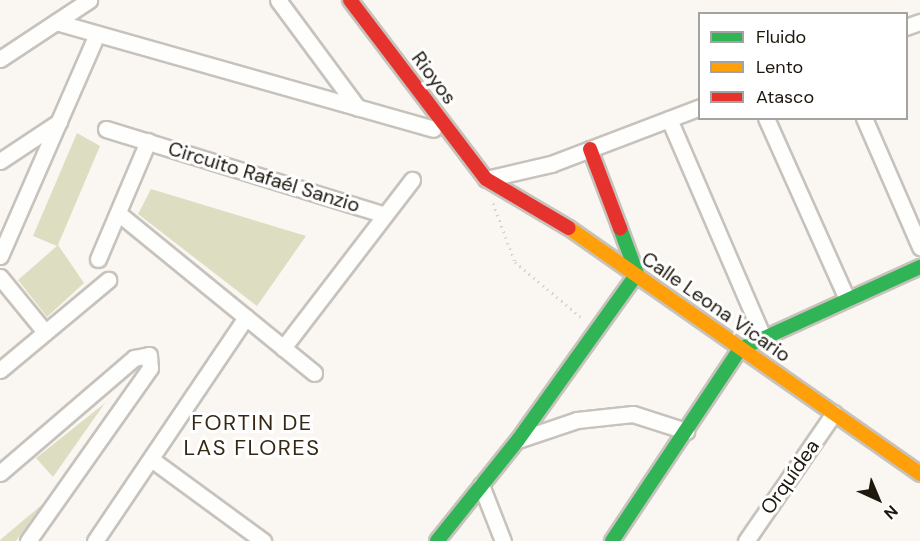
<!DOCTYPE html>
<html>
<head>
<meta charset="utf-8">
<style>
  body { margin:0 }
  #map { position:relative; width:920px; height:541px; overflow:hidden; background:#faf6f1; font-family:"DM Sans",sans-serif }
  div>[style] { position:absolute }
  .green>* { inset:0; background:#dddec1 }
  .path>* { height:3px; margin-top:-1.5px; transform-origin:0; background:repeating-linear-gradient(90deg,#d5d4d2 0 1.5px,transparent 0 6px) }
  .roads { filter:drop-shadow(2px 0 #c7c2bc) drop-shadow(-2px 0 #c7c2bc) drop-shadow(0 2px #c7c2bc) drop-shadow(0 -2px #c7c2bc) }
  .street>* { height:15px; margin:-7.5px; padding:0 7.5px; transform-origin:7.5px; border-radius:7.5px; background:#fefefd }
  .fast>* { height:14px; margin:-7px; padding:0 7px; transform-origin:7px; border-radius:7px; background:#30b455 }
  .slow>* { height:14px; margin:-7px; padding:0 7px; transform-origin:7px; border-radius:7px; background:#ff9f0a }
  .jam>* { height:14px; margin:-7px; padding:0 7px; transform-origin:7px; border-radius:7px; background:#e5322d }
  span { translate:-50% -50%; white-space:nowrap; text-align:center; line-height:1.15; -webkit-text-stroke:6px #fff; paint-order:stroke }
  .street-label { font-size:20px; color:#1e180f }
  .quarter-label { font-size:22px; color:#362815; letter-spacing:1.5px }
  .legend { position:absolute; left:698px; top:12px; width:210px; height:108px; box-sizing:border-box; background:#fff; border:2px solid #a5a39f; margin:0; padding:8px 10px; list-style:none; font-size:18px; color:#1e180f }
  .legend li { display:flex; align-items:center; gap:12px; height:30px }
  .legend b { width:30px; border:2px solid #a5a39f }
  .north { position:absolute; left:848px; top:469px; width:60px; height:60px; -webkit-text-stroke:4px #fff; paint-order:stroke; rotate:136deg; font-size:16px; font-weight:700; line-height:24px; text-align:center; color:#1e180f }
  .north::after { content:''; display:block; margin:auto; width:21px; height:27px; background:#1e180f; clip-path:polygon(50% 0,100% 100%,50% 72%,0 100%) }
</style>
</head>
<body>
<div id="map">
  <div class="green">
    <i style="clip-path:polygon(77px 133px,100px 146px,58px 245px,84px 283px,47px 317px,18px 280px,57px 246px,33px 236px)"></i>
    <i style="clip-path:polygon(151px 189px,306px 236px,257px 306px,138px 214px)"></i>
    <i style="clip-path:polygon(105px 403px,53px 477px,36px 458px)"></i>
    <i style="clip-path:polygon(44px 503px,16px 541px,0 541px,0 540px)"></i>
  </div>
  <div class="path">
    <i style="left:493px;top:203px;width:63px;rotate:69.6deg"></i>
    <i style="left:515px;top:262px;width:89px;rotate:40deg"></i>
  </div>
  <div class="roads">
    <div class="street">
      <i style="left:278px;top:0;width:134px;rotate:53.5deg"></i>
      <i style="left:56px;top:22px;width:392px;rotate:15.8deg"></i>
      <i style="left:906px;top:27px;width:15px;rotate:-20deg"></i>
      <i style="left:0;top:59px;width:107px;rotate:-33.5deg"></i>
      <i style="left:766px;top:118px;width:198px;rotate:65.9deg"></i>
      <i style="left:864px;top:118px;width:141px;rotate:66.5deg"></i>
      <i style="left:669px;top:119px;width:235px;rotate:66.7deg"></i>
      <i style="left:106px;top:129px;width:292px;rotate:17.1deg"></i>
      <i style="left:0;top:161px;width:71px;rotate:-33.5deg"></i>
      <i style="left:486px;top:179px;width:67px;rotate:-13deg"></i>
      <i style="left:551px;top:164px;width:160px;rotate:-20.9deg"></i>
      <i style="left:118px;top:213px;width:253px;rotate:39.2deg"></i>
      <i style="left:0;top:256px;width:242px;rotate:-66.4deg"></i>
      <i style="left:98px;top:259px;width:128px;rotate:-67deg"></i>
      <i style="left:0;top:277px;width:71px;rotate:50.7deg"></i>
      <i style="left:283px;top:348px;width:212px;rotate:-52.5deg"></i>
      <i style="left:0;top:370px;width:141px;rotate:-39.8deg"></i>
      <i style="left:518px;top:440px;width:62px;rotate:-18.7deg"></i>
      <i style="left:577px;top:420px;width:56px;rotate:-6.1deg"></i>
      <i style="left:633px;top:414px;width:56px;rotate:17.8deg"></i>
      <i style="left:151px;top:459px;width:139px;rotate:36.2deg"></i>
      <i style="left:0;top:473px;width:177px;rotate:-40.6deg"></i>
      <i style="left:134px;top:358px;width:15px;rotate:-11deg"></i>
      <i style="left:149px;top:355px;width:13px;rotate:86deg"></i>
      <i style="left:150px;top:368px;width:212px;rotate:125.2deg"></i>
      <i style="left:481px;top:485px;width:60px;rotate:68.6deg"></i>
      <i style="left:95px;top:541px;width:270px;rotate:-56deg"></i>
      <i style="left:746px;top:541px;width:155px;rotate:-55.5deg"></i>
    </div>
    <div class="fast">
      <i style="left:437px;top:541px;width:129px;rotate:-51.3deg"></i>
      <i style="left:518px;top:440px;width:204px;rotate:-54.4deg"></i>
      <i style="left:637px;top:274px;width:49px;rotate:-110.3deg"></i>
      <i style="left:612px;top:541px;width:231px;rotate:-56.3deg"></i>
      <i style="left:740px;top:349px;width:198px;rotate:-24.5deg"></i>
    </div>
    <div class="slow">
      <i style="left:569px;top:228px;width:429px;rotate:35deg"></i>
    </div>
    <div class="jam">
      <i style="left:350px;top:0;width:225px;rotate:52.8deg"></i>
      <i style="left:486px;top:179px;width:96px;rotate:30.6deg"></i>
      <i style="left:590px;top:149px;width:85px;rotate:69.2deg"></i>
    </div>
  </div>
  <div class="street-label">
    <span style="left:434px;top:78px;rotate:53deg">Rioyos</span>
    <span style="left:264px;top:177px;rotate:17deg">Circuito Rafaél Sanzio</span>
    <span style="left:716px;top:307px;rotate:35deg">Calle Leona Vicario</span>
    <span style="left:790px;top:477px;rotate:-55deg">Orquídea</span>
  </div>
  <div class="quarter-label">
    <span style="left:252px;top:435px">FORTIN DE<br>LAS FLORES</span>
  </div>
  <ul class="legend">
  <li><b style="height:8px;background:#30b455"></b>Fluido</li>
  <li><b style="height:8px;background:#ff9f0a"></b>Lento</li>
  <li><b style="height:8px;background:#e5322d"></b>Atasco</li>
  </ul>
  <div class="north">N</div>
</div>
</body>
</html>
